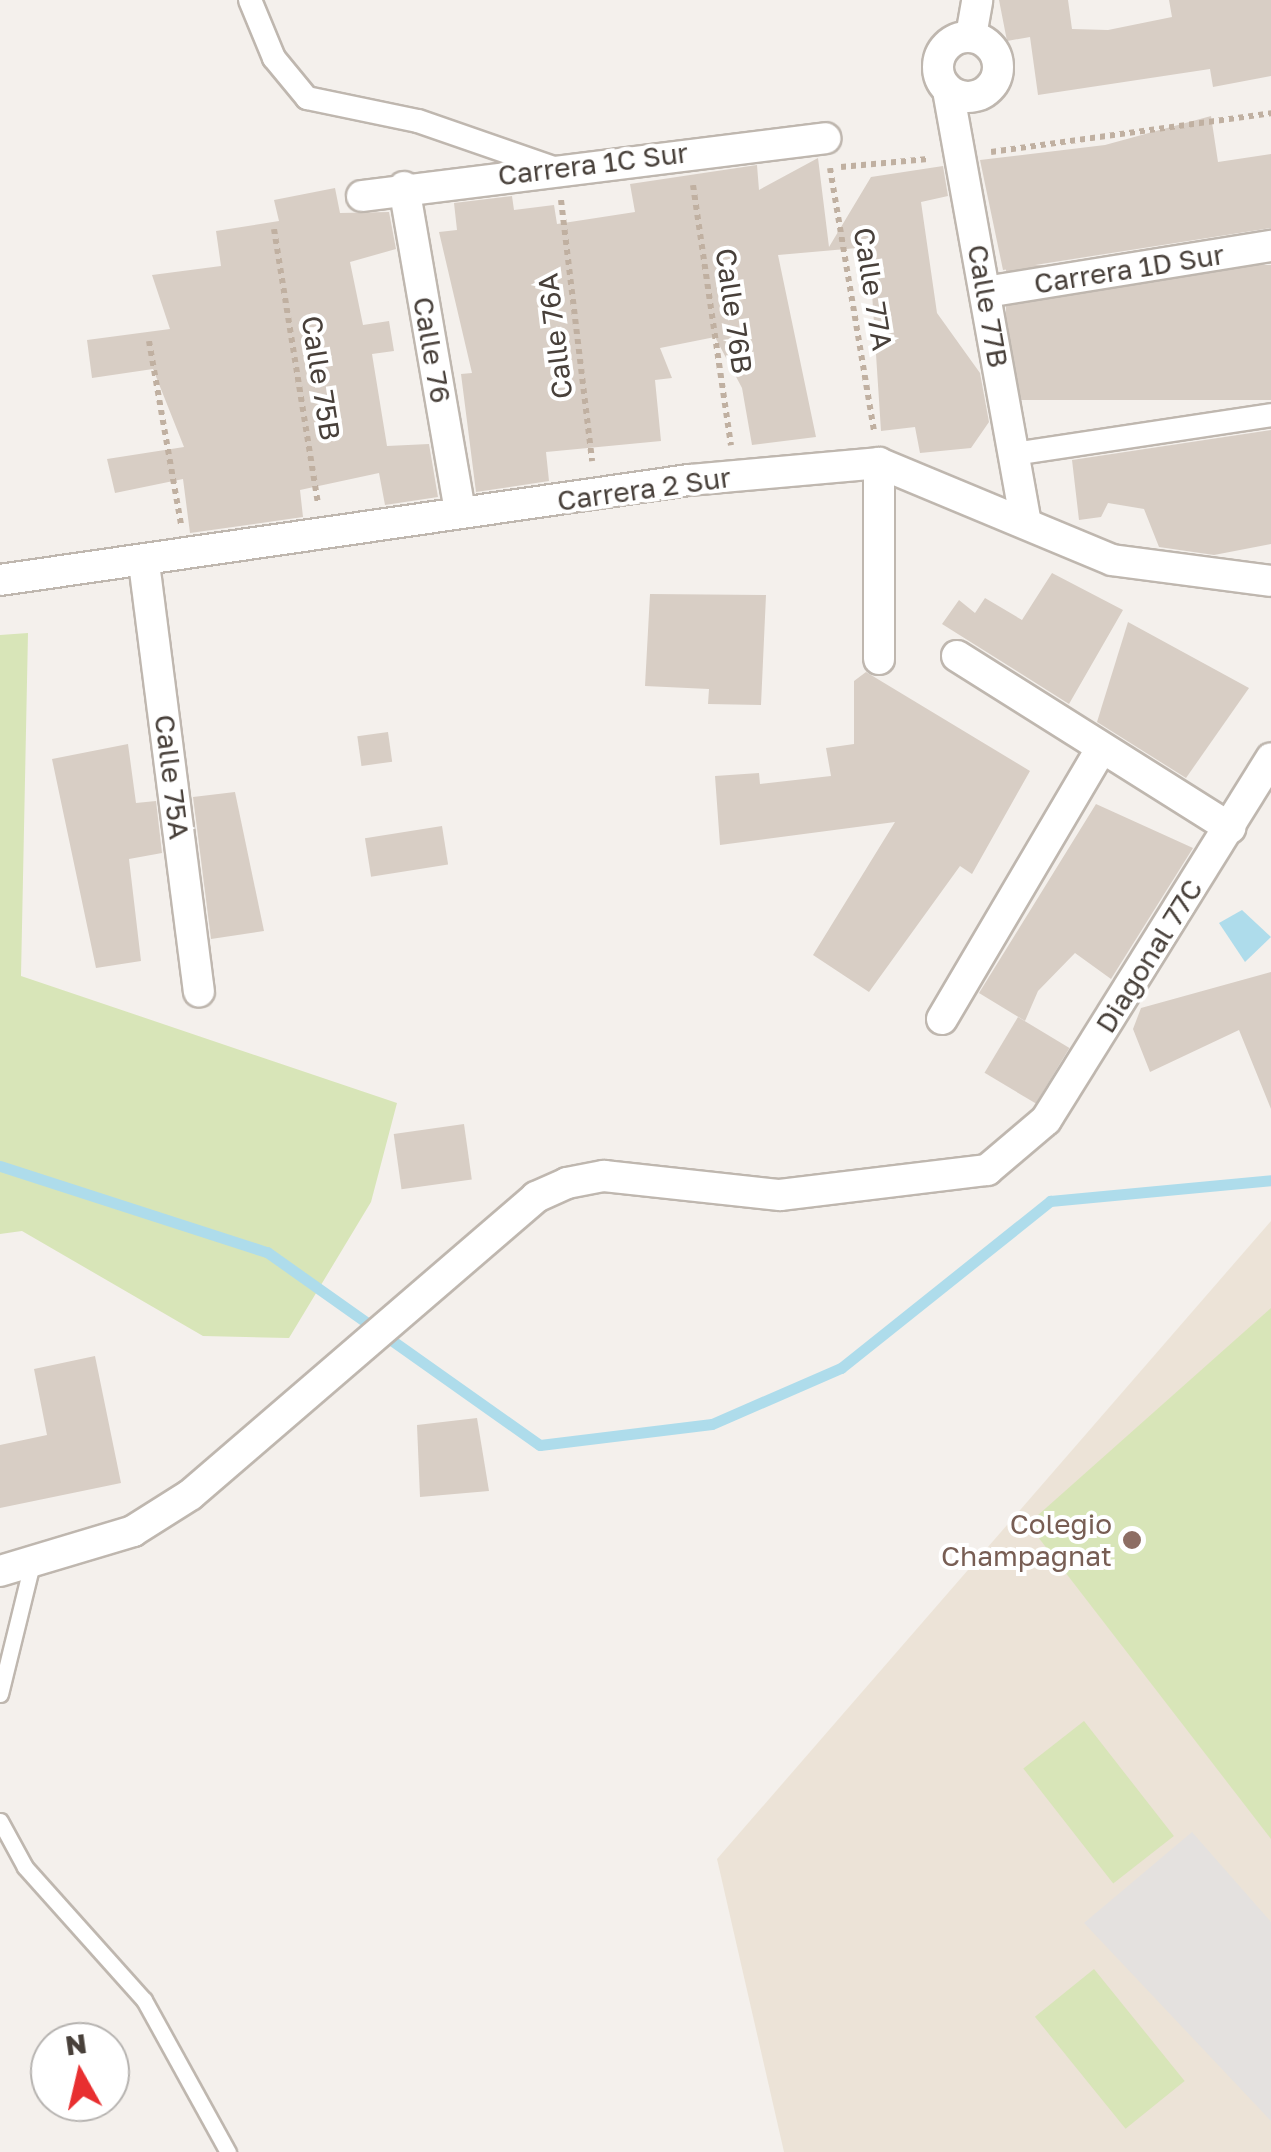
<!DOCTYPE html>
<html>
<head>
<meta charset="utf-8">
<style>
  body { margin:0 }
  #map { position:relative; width:1271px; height:2152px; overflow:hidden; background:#f4f0ec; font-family:"Golos Text",sans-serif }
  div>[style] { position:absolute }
  .education>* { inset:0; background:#ece3d7 }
  .green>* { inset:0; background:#d8e5b8; transform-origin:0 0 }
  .parking>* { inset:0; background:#e4e1df }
  .water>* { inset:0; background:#aedceb }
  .stream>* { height:11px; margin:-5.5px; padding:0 5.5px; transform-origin:5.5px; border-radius:5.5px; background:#aedceb }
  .building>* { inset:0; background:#d8cec5; transform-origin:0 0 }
  .path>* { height:6px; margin-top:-3px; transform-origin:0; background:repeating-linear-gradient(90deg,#c0b0a1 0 5px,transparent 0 10px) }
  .roads { filter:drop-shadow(2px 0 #bfb7af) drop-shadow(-2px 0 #bfb7af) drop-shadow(0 2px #bfb7af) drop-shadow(0 -2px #bfb7af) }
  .service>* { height:15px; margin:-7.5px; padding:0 7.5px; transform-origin:7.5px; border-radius:7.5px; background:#fff }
  .pedestrian>* { height:22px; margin:-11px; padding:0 11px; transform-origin:11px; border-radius:11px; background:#fff }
  .minor>* { height:30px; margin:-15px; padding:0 15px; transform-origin:15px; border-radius:15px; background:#fff }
  .minor>.ring { margin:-15px; padding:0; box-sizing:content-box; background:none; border:30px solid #fff; border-radius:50% }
  .dots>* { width:28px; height:28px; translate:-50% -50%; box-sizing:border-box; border:5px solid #fff; border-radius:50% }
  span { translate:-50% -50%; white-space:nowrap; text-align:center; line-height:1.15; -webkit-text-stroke:8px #fff; paint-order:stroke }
  .street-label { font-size:28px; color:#48403a }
  .education-label { font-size:28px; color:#785e54 }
  .right { translate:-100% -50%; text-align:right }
  .north { position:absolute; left:30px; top:2022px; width:100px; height:100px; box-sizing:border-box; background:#fff; border:2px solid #b6b3b0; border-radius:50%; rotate:352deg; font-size:28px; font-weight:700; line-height:40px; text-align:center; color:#48403a }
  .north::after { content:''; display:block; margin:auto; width:35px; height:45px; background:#e82f30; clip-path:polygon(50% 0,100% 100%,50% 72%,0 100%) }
</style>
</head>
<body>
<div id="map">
  <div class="education">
    <i style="clip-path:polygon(1271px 1221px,1271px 2152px,784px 2152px,717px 1859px)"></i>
  </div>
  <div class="green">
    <i style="clip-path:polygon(28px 633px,21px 976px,397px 1103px,371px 1202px,289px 1338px,203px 1336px,22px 1231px,0 1234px,0 635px)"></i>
    <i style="clip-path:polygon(1271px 1308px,1271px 1839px,1028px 1524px)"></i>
    <i style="left:1084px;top:1721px;width:146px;height:77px;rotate:52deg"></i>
    <i style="left:1094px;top:1969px;width:144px;height:76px;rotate:51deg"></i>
  </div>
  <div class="parking">
    <i style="clip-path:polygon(1192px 1832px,1271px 1922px,1271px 2121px,1084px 1923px)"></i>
  </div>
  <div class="water">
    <i style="clip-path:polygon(1242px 910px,1271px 937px,1245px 962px,1219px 923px)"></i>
  </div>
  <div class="stream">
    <i style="left:0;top:1166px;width:281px;rotate:17.9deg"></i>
    <i style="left:267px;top:1252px;width:334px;rotate:35.3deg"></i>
    <i style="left:540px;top:1445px;width:173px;rotate:-7deg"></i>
    <i style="left:712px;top:1424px;width:141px;rotate:-23.5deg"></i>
    <i style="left:841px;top:1368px;width:268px;rotate:-38.6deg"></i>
    <i style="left:1050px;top:1201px;width:222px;rotate:-5.4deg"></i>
  </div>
  <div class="building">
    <i style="clip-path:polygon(999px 0,1068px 0,1072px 29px,1108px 30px,1172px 17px,1169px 0,1271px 0,1271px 76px,1213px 87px,1210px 69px,1038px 95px,1030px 37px,1007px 41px)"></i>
    <i style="clip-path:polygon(1211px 116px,1218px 162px,1271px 154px,1271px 228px,1003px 270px,980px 160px,1105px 145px)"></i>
    <i style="clip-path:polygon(818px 158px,829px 247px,871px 177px,943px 166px,948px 196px,921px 202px,937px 313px,980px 373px,989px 422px,971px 448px,920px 453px,915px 427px,881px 431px,869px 247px,778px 255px,816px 437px,752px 445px,742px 388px,715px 337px,660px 348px,672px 378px,655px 380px,661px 441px,546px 452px,549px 481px,476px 492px,461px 374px,472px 373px,439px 232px,457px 230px,454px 203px,512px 196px,514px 210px,554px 205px,557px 224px,635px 212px,630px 184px,757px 165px,759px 190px)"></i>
    <i style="clip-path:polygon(335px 188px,340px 213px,389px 212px,396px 249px,350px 262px,363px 325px,389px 321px,394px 351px,372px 354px,387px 446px,429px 444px,438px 497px,385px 505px,379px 473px,300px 490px,303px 517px,190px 533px,183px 479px,115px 493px,107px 459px,184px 447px,153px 369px,92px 378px,87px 340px,170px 329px,152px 275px,221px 266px,216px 231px,279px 221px,274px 200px)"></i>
    <i style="left:1271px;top:265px;width:135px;height:265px;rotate:90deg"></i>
    <i style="clip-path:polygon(1271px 430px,1271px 544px,1214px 555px,1159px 547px,1144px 509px,1108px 503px,1101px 517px,1079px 520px,1072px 460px)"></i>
    <i style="clip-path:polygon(1052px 573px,1123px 610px,1069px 704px,942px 624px,959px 600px,975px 613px,985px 598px,1022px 620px)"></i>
    <i style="clip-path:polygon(650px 594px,766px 595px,761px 705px,708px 704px,709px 689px,645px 686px)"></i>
    <i style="clip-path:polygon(1128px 622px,1249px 688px,1186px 778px,1097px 722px)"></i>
    <i style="clip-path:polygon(866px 672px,1030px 771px,972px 874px,960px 866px,869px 992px,813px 955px,895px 822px,720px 845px,715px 776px,759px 773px,760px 784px,831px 776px,826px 748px,854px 744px,854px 681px)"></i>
    <i style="left:388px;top:732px;width:30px;height:31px;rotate:82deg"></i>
    <i style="clip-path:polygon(128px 744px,136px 803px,156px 801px,162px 853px,129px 859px,141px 961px,96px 968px,52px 759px)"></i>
    <i style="clip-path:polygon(235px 792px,264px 931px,211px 939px,193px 797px)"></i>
    <i style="clip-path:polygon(1096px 804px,1193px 848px,1111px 979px,1075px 953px,1038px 991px,1025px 1021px,979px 993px)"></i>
    <i style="left:442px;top:826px;width:39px;height:78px;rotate:81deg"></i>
    <i style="clip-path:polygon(1271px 972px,1271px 1109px,1239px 1030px,1150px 1072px,1133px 1029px,1141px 1008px)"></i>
    <i style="left:1018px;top:1017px;width:60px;height:65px;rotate:31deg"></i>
    <i style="left:464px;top:1124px;width:56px;height:71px;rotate:82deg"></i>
    <i style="clip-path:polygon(95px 1356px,121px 1483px,0 1508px,0 1445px,47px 1435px,34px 1369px)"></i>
    <i style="clip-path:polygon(477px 1418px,489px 1491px,420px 1497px,417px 1425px)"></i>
  </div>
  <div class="path">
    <i style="left:991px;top:152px;width:283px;rotate:-7.9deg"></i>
    <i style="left:841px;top:167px;width:87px;rotate:-5.3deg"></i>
    <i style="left:830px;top:168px;width:268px;rotate:80.5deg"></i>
    <i style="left:693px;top:185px;width:263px;rotate:81.7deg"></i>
    <i style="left:561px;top:200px;width:263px;rotate:83.2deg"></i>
    <i style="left:274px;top:229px;width:278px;rotate:80.9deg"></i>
    <i style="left:149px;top:341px;width:187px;rotate:80.1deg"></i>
  </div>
  <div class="roads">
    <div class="service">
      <i style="left:0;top:1694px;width:138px;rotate:-76.2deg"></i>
      <i style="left:0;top:1821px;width:52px;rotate:61.5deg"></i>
      <i style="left:25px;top:1867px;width:178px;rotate:48.2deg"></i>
      <i style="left:144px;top:2000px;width:174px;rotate:61.1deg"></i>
    </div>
    <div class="pedestrian">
      <i style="left:250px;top:0;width:63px;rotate:67.5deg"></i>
      <i style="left:274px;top:58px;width:52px;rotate:50.5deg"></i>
      <i style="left:307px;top:98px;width:113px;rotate:11.7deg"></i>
      <i style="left:418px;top:121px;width:147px;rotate:19.1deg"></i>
      <i style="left:1014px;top:454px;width:260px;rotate:-8.6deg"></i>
    </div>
    <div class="minor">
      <i style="left:971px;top:36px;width:36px;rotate:-80deg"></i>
      <i class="ring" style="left:938px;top:37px;width:30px;height:30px"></i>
      <i style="left:948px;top:90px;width:439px;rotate:79.8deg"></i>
      <i style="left:404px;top:187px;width:330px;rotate:80.2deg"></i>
      <i style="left:362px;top:196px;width:467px;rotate:-7.1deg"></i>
      <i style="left:986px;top:292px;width:289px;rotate:-9.2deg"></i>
      <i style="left:879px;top:463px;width:196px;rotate:90deg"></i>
      <i style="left:144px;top:563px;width:432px;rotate:82.7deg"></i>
      <i style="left:0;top:580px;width:696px;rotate:-8.26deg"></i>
      <i style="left:689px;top:480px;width:191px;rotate:-5.1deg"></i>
      <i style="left:879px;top:463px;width:252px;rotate:22.6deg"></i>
      <i style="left:1112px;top:560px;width:160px;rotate:7.5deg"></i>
      <i style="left:957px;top:656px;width:323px;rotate:32.2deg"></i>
      <i style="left:942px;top:1019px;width:313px;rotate:-59.5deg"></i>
      <i style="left:0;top:1571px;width:139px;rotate:-16.7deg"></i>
      <i style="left:133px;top:1531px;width:67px;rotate:-32.3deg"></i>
      <i style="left:190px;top:1495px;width:457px;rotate:-40.7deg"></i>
      <i style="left:536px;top:1197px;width:34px;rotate:-24deg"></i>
      <i style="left:567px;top:1183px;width:38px;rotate:-11deg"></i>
      <i style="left:604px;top:1176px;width:177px;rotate:6.2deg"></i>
      <i style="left:780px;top:1195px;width:209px;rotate:-6.9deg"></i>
      <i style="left:987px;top:1170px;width:77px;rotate:-40.3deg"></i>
      <i style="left:1046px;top:1120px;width:426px;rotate:-58.1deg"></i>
    </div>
  </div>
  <div class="dots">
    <i style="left:1132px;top:1540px;background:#8d6e63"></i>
  </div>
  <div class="street-label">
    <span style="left:593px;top:164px;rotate:-7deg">Carrera 1C Sur</span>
    <span style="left:1129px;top:269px;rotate:-9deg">Carrera 1D Sur</span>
    <span style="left:873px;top:289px;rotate:81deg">Calle 77A</span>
    <span style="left:988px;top:306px;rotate:80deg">Calle 77B</span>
    <span style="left:734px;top:311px;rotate:82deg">Calle 76B</span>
    <span style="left:555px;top:336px;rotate:-97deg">Calle 76A</span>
    <span style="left:432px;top:350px;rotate:80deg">Calle 76</span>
    <span style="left:321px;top:378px;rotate:81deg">Calle 75B</span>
    <span style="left:644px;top:489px;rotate:-8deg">Carrera 2 Sur</span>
    <span style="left:172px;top:777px;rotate:83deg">Calle 75A</span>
    <span style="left:1149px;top:956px;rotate:-58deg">Diagonal 77C</span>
  </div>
  <div class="education-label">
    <span class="right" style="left:1112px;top:1540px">Colegio<br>Champagnat</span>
  </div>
  <div class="north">N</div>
</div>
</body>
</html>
